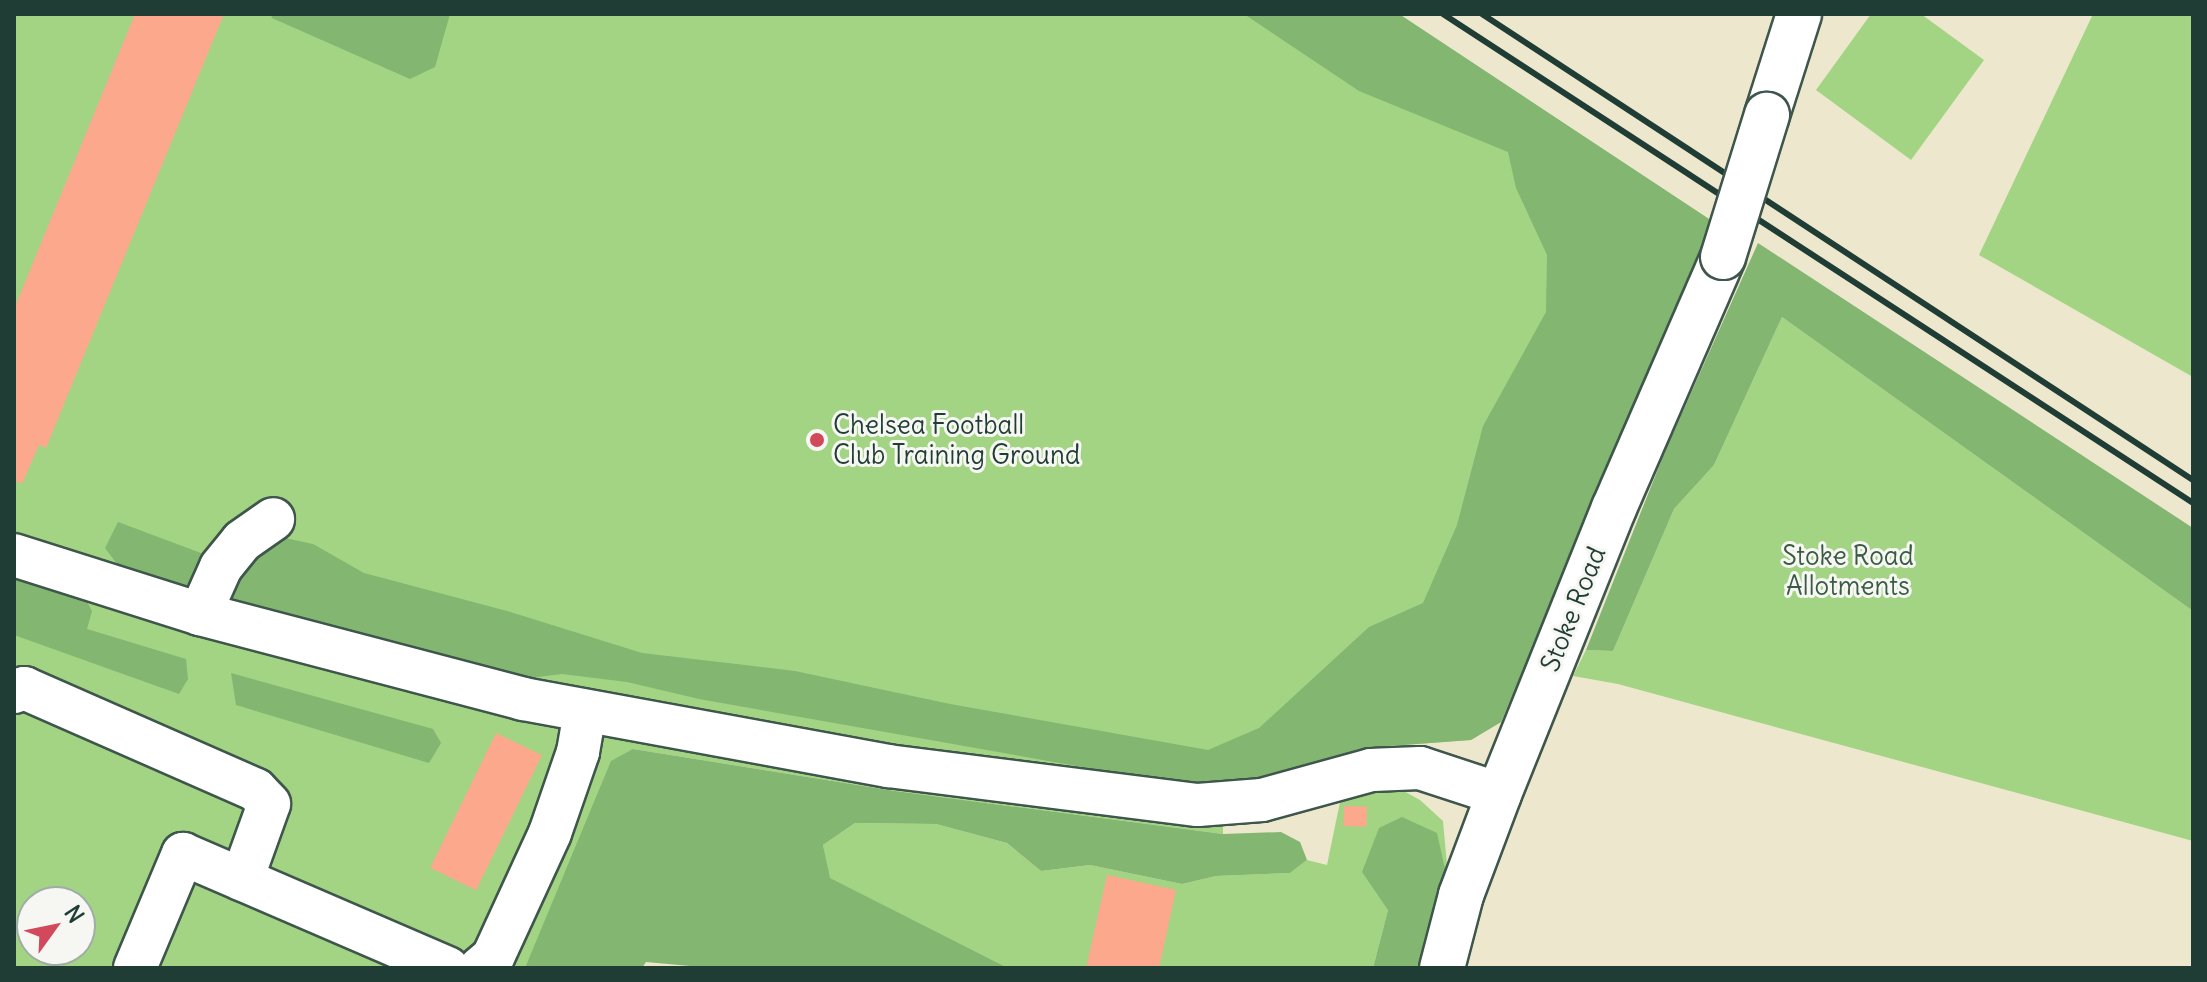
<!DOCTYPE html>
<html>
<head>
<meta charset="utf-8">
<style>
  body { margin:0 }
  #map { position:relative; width:2207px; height:982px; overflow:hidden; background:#ede7cd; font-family:Delius,sans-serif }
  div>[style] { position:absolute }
  .green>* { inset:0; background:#a3d483 }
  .forest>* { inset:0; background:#82b671 }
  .building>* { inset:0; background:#fba88d; transform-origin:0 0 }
  .roads { filter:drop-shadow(2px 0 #3e564b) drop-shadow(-2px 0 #3e564b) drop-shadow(0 2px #3e564b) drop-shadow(0 -2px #3e564b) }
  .minor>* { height:42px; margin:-21px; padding:0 21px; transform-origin:21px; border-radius:21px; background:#fff }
  .major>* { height:44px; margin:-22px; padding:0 22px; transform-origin:22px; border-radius:22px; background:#fff }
  .rail>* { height:6px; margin:-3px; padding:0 3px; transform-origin:3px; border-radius:3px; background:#1f3d34 }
  .bridges { filter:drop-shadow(2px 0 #3e564b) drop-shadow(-2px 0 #3e564b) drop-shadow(0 2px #3e564b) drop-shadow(0 -2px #3e564b) }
  .major-bridge>* { height:44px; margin:-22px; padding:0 22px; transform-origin:22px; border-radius:22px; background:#fff }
  .dots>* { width:22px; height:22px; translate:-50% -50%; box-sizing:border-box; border:4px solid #f6f6f2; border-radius:50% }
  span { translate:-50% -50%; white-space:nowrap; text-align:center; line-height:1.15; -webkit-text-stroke:6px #f6f6f2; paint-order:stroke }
  .poi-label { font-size:26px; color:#1f3d34 }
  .left { translate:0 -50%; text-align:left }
  .park-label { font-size:26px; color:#395b44 }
  .street-label { font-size:26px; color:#1f3d34 }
  .frame { position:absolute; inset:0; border:16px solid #1f3d34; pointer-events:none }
  .north { position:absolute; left:16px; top:886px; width:80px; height:80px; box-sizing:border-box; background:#f6f6f2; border:2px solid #a0aca6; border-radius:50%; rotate:57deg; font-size:22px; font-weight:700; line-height:32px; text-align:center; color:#1f3d34 }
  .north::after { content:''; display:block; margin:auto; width:28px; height:36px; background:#d1495b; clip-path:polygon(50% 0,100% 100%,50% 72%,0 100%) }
</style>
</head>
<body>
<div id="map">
  <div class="green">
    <i style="clip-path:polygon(evenodd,14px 14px,1399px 14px,1712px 221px,1501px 722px,1471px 740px,1375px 747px,1286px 777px,1223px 792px,1223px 834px,895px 791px,633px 749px,525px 968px,14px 968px,14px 14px,32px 902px,80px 902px,80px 950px,32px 950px,32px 902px)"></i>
    <i style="clip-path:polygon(1871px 14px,1921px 14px,1984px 60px,1911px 160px,1816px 90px)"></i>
    <i style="clip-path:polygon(2093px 14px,2193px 14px,2193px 377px,1979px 255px)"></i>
    <i style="clip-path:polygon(1782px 317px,2193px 611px,2193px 841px,1618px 684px,1573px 676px,1586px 650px,1613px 651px,1674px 509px,1714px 465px)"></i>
    <i style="clip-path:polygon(1376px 789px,1400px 789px,1420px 800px,1443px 821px,1449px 887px,1388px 910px,1373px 968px,1008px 968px,829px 878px,823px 845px,855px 823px,936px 824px,1007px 843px,1041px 871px,1090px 865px,1182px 884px,1216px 876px,1290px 873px,1307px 860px,1327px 865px,1340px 802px)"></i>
  </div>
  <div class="forest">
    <i style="clip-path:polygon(271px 14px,450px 14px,435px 67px,410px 79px,272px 18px)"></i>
    <i style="clip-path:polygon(1244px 14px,1399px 14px,1712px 221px,1501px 722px,1471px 740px,1375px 747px,1286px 777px,1223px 792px,699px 699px,627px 682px,562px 674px,522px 679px,233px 606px,229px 586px,266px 534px,313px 544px,364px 573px,507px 611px,642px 653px,795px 671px,950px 704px,1208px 750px,1259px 728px,1369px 627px,1423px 603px,1457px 525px,1483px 426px,1546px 312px,1547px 255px,1516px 188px,1508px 152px,1359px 91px)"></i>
    <i style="clip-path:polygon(1758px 243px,2193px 528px,2193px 611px,1782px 317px,1714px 465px,1674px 509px,1613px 651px,1586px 650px,1666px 449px)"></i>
    <i style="clip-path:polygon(118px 522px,209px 556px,190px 599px,120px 568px,105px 548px)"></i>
    <i style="clip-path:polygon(14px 570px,81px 591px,92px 611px,87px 629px,186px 659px,188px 679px,179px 694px,14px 635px)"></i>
    <i style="clip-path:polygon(231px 673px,433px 729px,441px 743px,429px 763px,236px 705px)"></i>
    <i style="clip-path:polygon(633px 749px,895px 791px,1223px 834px,1281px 832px,1300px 842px,1307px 860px,1290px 873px,1216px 876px,1182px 884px,1090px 865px,1041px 871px,1007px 843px,936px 824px,855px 823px,823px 845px,830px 878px,1008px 968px,712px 968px,646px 962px,642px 968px,525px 968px,611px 761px)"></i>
    <i style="clip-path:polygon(1402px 817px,1437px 833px,1449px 887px,1425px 968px,1373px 968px,1388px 910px,1362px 872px,1379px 828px)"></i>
  </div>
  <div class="building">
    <i style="clip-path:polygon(135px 14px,224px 14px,46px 448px,39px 445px,22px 484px,14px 480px,14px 309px)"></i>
    <i style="left:496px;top:733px;width:51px;height:150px;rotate:26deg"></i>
    <i style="left:1344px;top:806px;width:23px;height:20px;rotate:2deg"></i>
    <i style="clip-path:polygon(1107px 875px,1176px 890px,1159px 968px,1086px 968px)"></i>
  </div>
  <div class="roads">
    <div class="minor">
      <i style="left:14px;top:555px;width:195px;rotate:17.6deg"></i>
      <i style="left:200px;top:614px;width:334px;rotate:14.7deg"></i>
      <i style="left:523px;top:699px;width:371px;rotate:10.4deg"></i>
      <i style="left:888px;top:766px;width:312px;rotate:7.2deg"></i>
      <i style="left:1198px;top:805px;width:64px;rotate:-4.5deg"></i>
      <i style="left:1262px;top:800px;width:113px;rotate:-15.4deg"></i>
      <i style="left:1371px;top:770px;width:49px;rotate:-2.3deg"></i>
      <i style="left:1420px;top:768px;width:83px;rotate:18.2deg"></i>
      <i style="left:200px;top:614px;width:51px;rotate:-65.9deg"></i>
      <i style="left:221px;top:567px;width:33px;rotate:-51deg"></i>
      <i style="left:242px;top:541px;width:38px;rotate:-35deg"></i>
      <i style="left:14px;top:692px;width:11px;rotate:-22deg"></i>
      <i style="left:24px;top:688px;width:253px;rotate:23.7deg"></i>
      <i style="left:256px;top:790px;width:19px;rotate:47deg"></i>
      <i style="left:269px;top:804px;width:80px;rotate:109.8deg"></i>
      <i style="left:135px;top:968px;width:124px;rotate:-67.2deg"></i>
      <i style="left:183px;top:854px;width:288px;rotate:23.3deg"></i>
      <i style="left:480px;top:968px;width:17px;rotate:-40deg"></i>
      <i style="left:493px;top:957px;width:136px;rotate:-65.3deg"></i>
      <i style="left:550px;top:833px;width:86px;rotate:-70.9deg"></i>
      <i style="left:578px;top:752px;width:41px;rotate:-80.1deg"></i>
    </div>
    <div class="major">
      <i style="left:1767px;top:115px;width:106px;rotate:-72.4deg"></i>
      <i style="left:1442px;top:968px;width:75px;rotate:-75.4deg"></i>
      <i style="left:1461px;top:895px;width:108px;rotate:-69.4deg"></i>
      <i style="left:1499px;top:794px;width:308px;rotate:-68.1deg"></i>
      <i style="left:1614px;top:508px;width:274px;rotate:-66.5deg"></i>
    </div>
  </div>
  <div class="rail">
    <i style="left:1443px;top:14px;width:895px;rotate:33.1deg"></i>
    <i style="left:1482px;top:14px;width:850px;rotate:33.24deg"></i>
  </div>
  <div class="bridges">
    <div class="major-bridge">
      <i style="left:1723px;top:257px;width:149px;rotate:-72.8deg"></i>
    </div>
  </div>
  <div class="dots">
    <i style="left:817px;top:440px;background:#d1495b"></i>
  </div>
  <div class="poi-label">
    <span class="left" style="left:833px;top:440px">Chelsea Football<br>Club Training Ground</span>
  </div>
  <div class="park-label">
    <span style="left:1848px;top:571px">Stoke Road<br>Allotments</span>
  </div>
  <div class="street-label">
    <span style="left:1573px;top:609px;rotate:-68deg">Stoke Road</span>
  </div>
  <div class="frame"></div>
  <div class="north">N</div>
</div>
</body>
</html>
